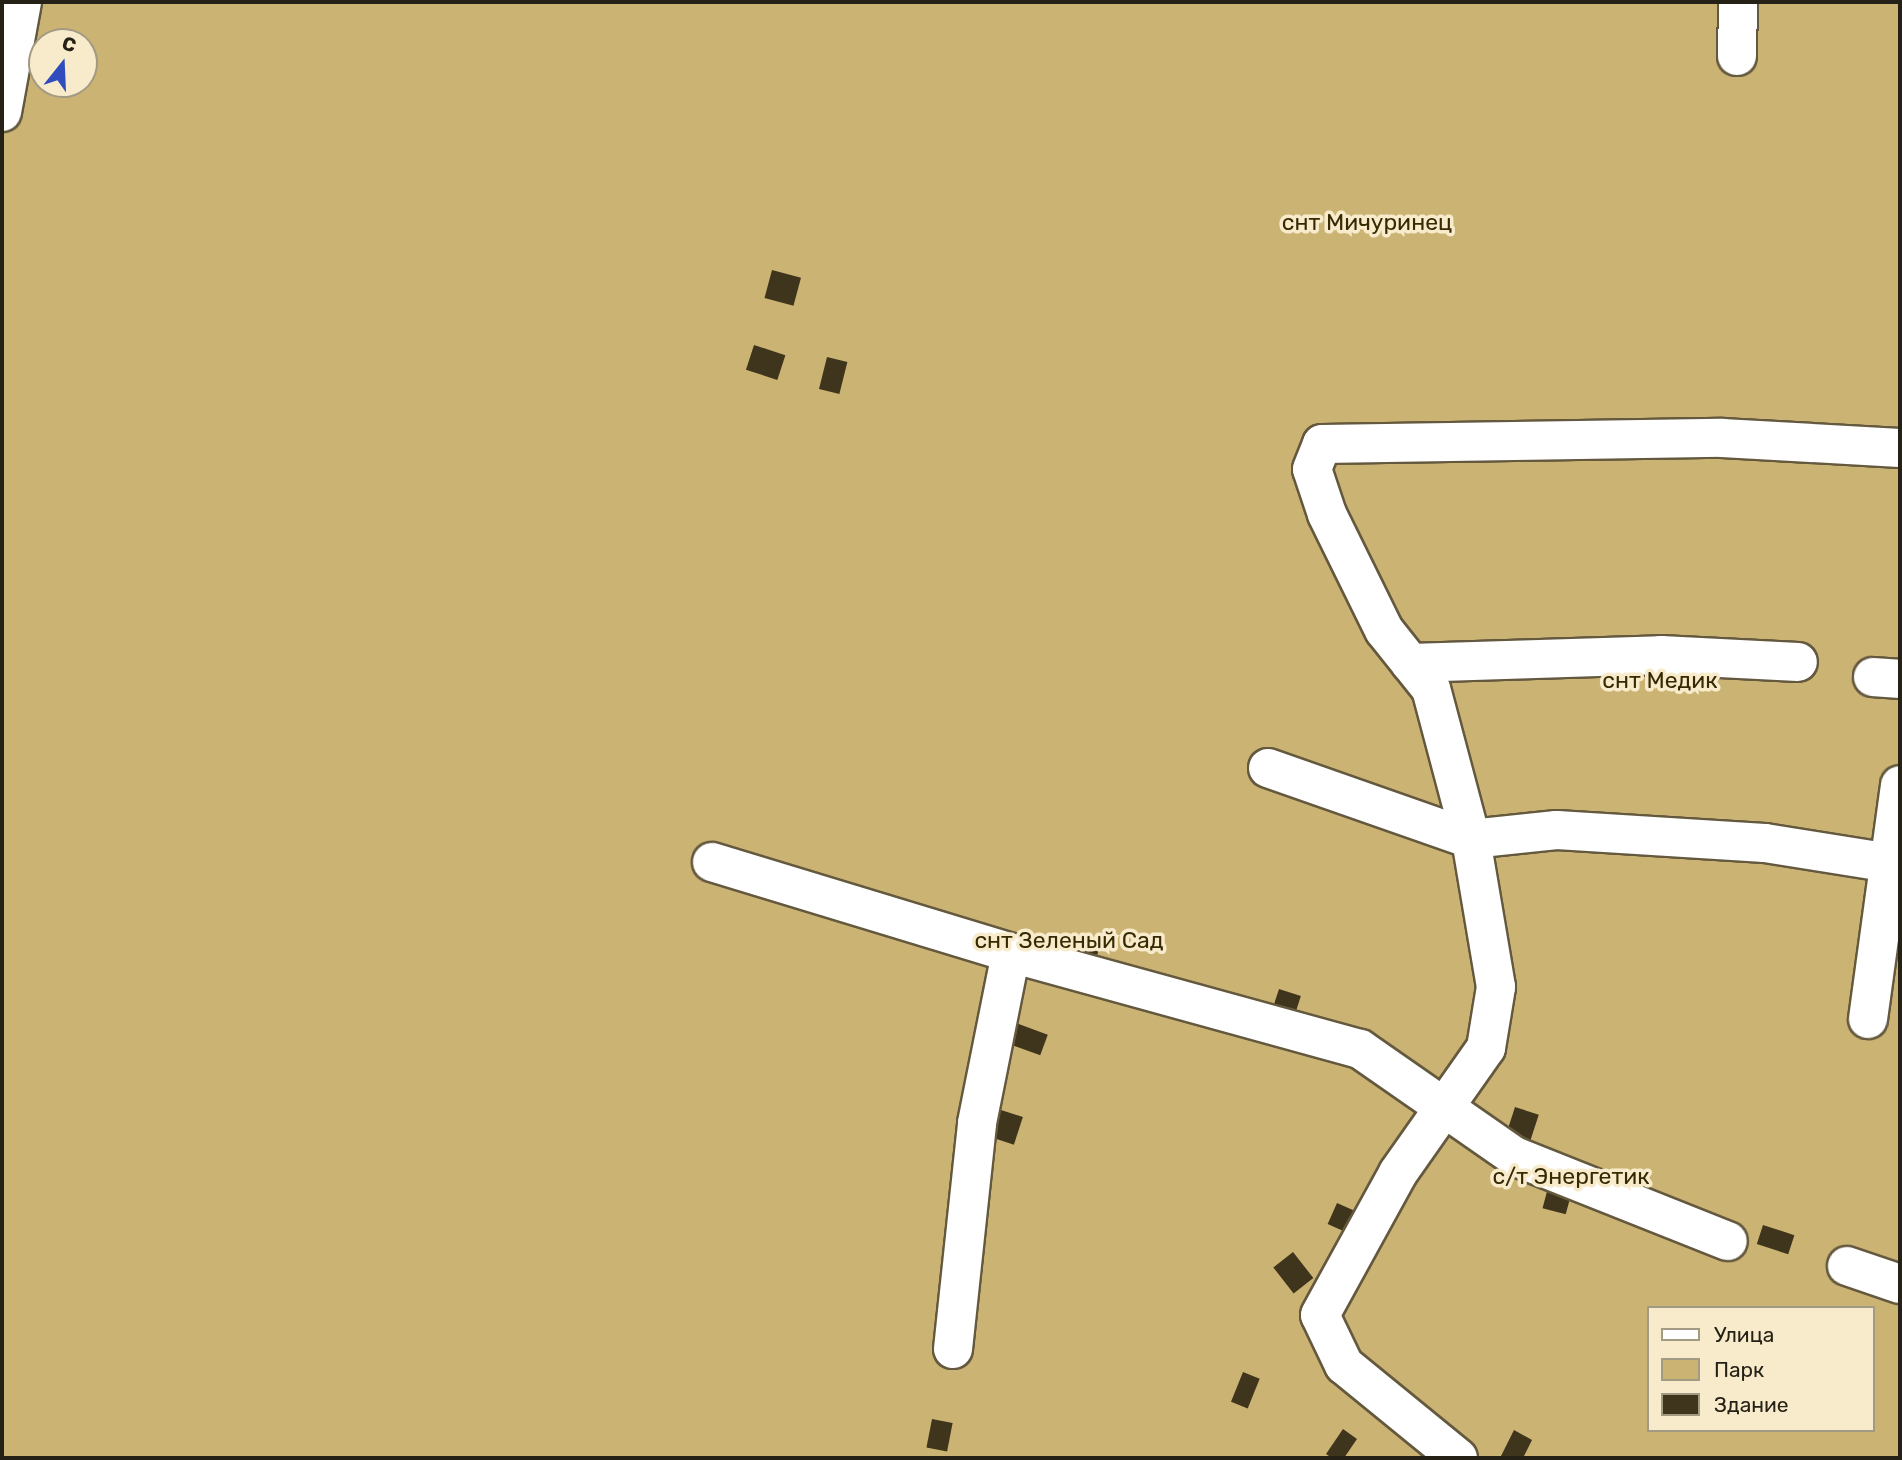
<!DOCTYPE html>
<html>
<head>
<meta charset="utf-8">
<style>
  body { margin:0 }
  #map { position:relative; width:1902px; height:1460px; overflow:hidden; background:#eadebf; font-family:Rubik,sans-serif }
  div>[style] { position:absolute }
  .green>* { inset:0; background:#cbb374 }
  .building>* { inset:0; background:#3f351c; transform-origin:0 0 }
  .roads { filter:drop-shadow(2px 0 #64593e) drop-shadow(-2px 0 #64593e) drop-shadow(0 2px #64593e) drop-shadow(0 -2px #64593e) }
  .minor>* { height:38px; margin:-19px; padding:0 19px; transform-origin:19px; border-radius:19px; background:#fff }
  span { translate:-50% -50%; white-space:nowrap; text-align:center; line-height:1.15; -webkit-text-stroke:7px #f7ebcc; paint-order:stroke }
  .park-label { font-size:23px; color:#372900 }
  .frame { position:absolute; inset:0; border:4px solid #252116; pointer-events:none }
  .legend { position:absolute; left:1647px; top:1306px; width:228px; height:126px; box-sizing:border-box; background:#f7ebcc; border:2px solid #a39a83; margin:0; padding:9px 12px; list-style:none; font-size:21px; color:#252116 }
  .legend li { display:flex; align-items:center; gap:14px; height:35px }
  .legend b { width:35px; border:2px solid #a39a83 }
  .north { position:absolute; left:28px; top:28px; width:70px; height:70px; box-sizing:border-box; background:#f7ebcc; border:2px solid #a39a83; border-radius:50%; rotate:18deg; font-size:19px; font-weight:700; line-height:28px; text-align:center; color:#252116 }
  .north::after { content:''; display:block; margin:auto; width:24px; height:32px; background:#304cbd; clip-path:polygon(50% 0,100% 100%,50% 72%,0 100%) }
</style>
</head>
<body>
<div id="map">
  <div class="green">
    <i style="clip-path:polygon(evenodd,2px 2px,1900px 2px,1900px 1458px,2px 1458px,2px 2px,42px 42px,84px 42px,84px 84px,42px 84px,42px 42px,2px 2px,1648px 1308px,1872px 1308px,1872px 1430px,1648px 1430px,1648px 1308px)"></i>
  </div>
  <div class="building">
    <i style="left:772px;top:270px;width:30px;height:29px;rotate:15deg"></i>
    <i style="left:754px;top:345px;width:33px;height:26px;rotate:18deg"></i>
    <i style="left:827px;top:357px;width:21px;height:33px;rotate:14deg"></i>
    <i style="left:1079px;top:934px;width:24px;height:16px;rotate:19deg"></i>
    <i style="left:1279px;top:989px;width:23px;height:23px;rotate:18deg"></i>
    <i style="left:1013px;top:1022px;width:37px;height:22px;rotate:20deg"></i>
    <i style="left:1515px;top:1107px;width:25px;height:28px;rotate:18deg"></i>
    <i style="left:1001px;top:1110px;width:23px;height:29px;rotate:18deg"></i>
    <i style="left:1549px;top:1184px;width:24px;height:25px;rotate:15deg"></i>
    <i style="left:1337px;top:1203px;width:24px;height:23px;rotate:24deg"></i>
    <i style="left:1763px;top:1225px;width:33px;height:20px;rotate:18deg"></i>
    <i style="left:1293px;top:1252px;width:33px;height:25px;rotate:52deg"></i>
    <i style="left:1243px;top:1372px;width:18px;height:32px;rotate:22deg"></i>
    <i style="left:932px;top:1419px;width:21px;height:29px;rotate:11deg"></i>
    <i style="clip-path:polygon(1343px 1429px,1357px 1439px,1344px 1458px,1332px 1458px,1326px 1454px)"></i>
    <i style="clip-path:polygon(1514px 1430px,1532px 1440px,1523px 1458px,1500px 1458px)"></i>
  </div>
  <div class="roads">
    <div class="minor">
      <i style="left:1737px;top:56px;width:54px;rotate:-88.9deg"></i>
      <i style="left:2px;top:112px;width:112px;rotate:-79.7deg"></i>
      <i style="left:1410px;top:663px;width:251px;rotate:-1.8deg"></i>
      <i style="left:1661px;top:655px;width:137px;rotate:2.9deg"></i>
      <i style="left:1873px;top:677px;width:27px;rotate:4deg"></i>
      <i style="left:1268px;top:768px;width:215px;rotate:19.3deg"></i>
      <i style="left:1471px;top:839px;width:86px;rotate:-6deg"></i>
      <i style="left:1557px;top:830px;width:208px;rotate:3.6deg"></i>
      <i style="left:1765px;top:843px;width:127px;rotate:9.1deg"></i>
      <i style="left:712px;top:862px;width:313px;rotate:16.9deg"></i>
      <i style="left:1011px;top:953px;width:362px;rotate:15.4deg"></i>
      <i style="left:1360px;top:1049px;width:188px;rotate:34.8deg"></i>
      <i style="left:1514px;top:1156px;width:230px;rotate:21.7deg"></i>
      <i style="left:1868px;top:1019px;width:236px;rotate:-82.2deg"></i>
      <i style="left:1847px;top:1266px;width:56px;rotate:18.8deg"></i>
      <i style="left:953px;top:1349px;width:227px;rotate:-83.9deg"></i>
      <i style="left:977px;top:1123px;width:173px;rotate:-78.7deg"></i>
      <i style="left:1458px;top:1458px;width:147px;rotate:-140.8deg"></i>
      <i style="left:1344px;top:1365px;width:55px;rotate:-115.6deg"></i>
      <i style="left:1320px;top:1315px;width:162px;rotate:-61.2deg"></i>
      <i style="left:1398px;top:1173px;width:153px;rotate:-54.9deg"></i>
      <i style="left:1486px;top:1048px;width:62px;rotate:-80.7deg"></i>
      <i style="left:1496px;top:987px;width:150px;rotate:-99.6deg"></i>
      <i style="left:1471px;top:839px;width:155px;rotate:-104.9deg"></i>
      <i style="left:1431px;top:689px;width:75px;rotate:-128.5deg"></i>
      <i style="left:1384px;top:630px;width:129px;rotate:-116.2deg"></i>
      <i style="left:1327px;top:514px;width:47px;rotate:-108.4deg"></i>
      <i style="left:1312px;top:469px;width:27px;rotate:-68deg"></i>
      <i style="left:1322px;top:444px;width:400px;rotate:-0.9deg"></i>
      <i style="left:1722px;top:438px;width:178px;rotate:3.2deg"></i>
    </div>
  </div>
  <div class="park-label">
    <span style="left:1367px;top:222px">снт Мичуринец</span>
    <span style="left:1660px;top:680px">снт Медик</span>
    <span style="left:1069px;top:940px">снт Зеленый Сад</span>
    <span style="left:1571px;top:1176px">с/т Энергетик</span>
  </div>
  <div class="frame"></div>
  <ul class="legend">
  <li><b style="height:9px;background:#fff"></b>Улица</li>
  <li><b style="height:19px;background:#cbb374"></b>Парк</li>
  <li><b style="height:19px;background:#3f351c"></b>Здание</li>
  </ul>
  <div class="north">С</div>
</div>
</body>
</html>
